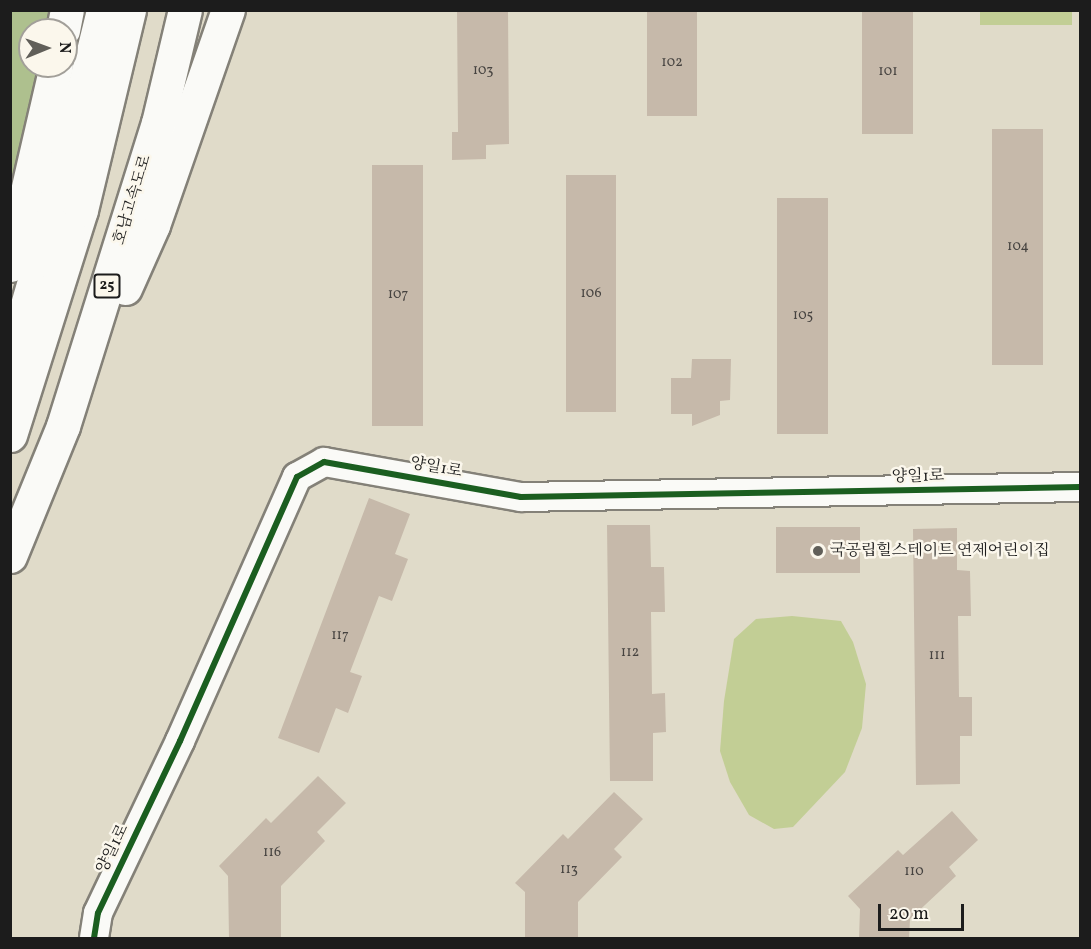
<!DOCTYPE html>
<html>
<head>
<meta charset="utf-8">
<style>
  body { margin:0 }
  #map { position:relative; width:1091px; height:949px; overflow:hidden; background:#e0dbc9; font-family:Vollkorn,"Noto Serif KR",serif }
  div>[style] { position:absolute }
  .green>* { inset:0; background:#c2ce95; transform-origin:0 0 }
  .forest>* { inset:0; background:#aec08e }
  .building>* { inset:0; background:#c6b9aa; transform-origin:0 0 }
  .roads { filter:drop-shadow(2px 0 #848178) drop-shadow(-2px 0 #848178) drop-shadow(0 2px #848178) drop-shadow(0 -2px #848178) }
  .street>* { height:28px; margin:-14px; padding:0 14px; transform-origin:14px; border-radius:14px; background:#fafaf7 }
  .highway>* { height:33px; margin:-16.5px; padding:0 16.5px; transform-origin:16.5px; border-radius:16.5px; background:#fafaf7 }
  .cycleway>* { height:6px; margin:-3px; padding:0 3px; transform-origin:3px; border-radius:3px; background:#1b5e20 }
  .dots>* { width:16px; height:16px; translate:-50% -50%; box-sizing:border-box; border:3px solid #fbf7ec; border-radius:50% }
  span { translate:-50% -50%; white-space:nowrap; text-align:center; line-height:1.15; -webkit-text-stroke:5px #fbf7ec; paint-order:stroke }
  .number-label { font-size:14px; color:#464340 }
  .number-label span { -webkit-text-stroke-width:0 }
  .shield-label span { padding:2px 4px; background:#fbf7ec; border:2px solid; border-radius:4px; -webkit-text-stroke-width:0 }
  .shield-label { font-size:15px; color:#1c1c1c; font-weight:700 }
  .street-label { font-size:16px; color:#1c1c1c }
  .poi-label { font-size:16px; color:#1c1c1c }
  .left { translate:0 -50%; text-align:left }
  .frame { position:absolute; inset:0; border:12px solid #1c1c1c; pointer-events:none }
  .north { position:absolute; left:18px; top:18px; width:60px; height:60px; box-sizing:border-box; background:#fbf7ec; border:2px solid #a29f99; border-radius:50%; rotate:89deg; font-size:16px; font-weight:700; line-height:24px; text-align:center; color:#1c1c1c }
  .north::after { content:''; display:block; margin:auto; width:21px; height:27px; background:#615f59; clip-path:polygon(50% 0,100% 100%,50% 72%,0 100%) }
  .scale { position:absolute; left:878px; top:904px; width:86px; height:27px; box-sizing:border-box; border:3px solid #1c1c1c; border-top:0; padding-left:8px; font-size:18px; line-height:21px; white-space:nowrap; color:#1c1c1c; -webkit-text-stroke:4px #fbf7ec; paint-order:stroke }
</style>
</head>
<body>
<div id="map">
  <div class="green">
    <i style="left:980px;top:11px;width:92px;height:14px"></i>
    <i style="clip-path:polygon(792px 616px,841px 621px,853px 642px,866px 684px,862px 728px,845px 772px,793px 827px,774px 829px,749px 815px,730px 782px,720px 751px,724px 701px,734px 639px,756px 619px)"></i>
  </div>
  <div class="forest">
    <i style="clip-path:polygon(11px 11px,56px 11px,53px 30px,30px 30px,30px 66px,45px 66px,11px 199px)"></i>
  </div>
  <div class="building">
    <i style="clip-path:polygon(457px 10px,508px 10px,509px 144px,486px 145px,486px 159px,452px 160px,452px 132px,458px 132px)"></i>
    <i style="left:647px;top:10px;width:50px;height:106px"></i>
    <i style="left:862px;top:10px;width:51px;height:124px"></i>
    <i style="left:992px;top:129px;width:51px;height:236px"></i>
    <i style="left:372px;top:165px;width:51px;height:261px"></i>
    <i style="left:566px;top:175px;width:50px;height:237px"></i>
    <i style="left:777px;top:198px;width:51px;height:236px"></i>
    <i style="clip-path:polygon(692px 359px,731px 359px,730px 400px,720px 401px,720px 415px,692px 426px,692px 414px,671px 414px,671px 378px,691px 378px)"></i>
    <i style="clip-path:polygon(369px 498px,410px 514px,395px 554px,408px 559px,392px 601px,379px 596px,350px 672px,362px 676px,348px 713px,336px 708px,319px 753px,278px 738px)"></i>
    <i style="clip-path:polygon(607px 525px,650px 525px,651px 567px,664px 567px,665px 612px,651px 612px,652px 694px,665px 693px,666px 732px,653px 733px,653px 781px,610px 781px)"></i>
    <i style="left:860px;top:527px;width:46px;height:84px;rotate:90deg"></i>
    <i style="clip-path:polygon(957px 528px,957px 570px,970px 571px,971px 616px,958px 616px,959px 697px,972px 697px,972px 736px,960px 736px,960px 784px,916px 785px,913px 529px)"></i>
    <i style="clip-path:polygon(318px 776px,346px 803px,317px 832px,325px 841px,281px 886px,281px 939px,229px 939px,228px 876px,219px 866px,266px 818px,271px 823px)"></i>
    <i style="clip-path:polygon(614px 792px,643px 819px,614px 849px,622px 857px,578px 902px,578px 939px,525px 939px,525px 892px,515px 883px,563px 834px,568px 839px)"></i>
    <i style="clip-path:polygon(952px 811px,978px 840px,949px 867px,956px 876px,910px 919px,909px 939px,859px 939px,860px 909px,848px 896px,898px 850px,903px 855px)"></i>
  </div>
  <div class="roads">
    <div class="street">
      <i style="left:94px;top:938px;width:25px;rotate:-81deg"></i>
      <i style="left:98px;top:913px;width:191px;rotate:-64.5deg"></i>
      <i style="left:180px;top:741px;width:289px;rotate:-66.1deg"></i>
      <i style="left:297px;top:477px;width:31px;rotate:-29deg"></i>
      <i style="left:324px;top:462px;width:200px;rotate:10.1deg"></i>
      <i style="left:521px;top:497px;width:559px;rotate:-1.02deg"></i>
    </div>
    <div class="highway">
      <i style="left:63px;top:30px;width:20px;rotate:-79deg"></i>
      <i style="left:10px;top:265px;width:204px;rotate:-77deg"></i>
      <i style="left:125px;top:288px;width:69px;rotate:-66deg"></i>
      <i style="left:153px;top:225px;width:228px;rotate:-70.8deg"></i>
      <i style="left:11px;top:360px;width:140px;rotate:-73.8deg"></i>
      <i style="left:50px;top:226px;width:222px;rotate:-76.2deg"></i>
      <i style="left:10px;top:435px;width:236px;rotate:-72.5deg"></i>
      <i style="left:81px;top:210px;width:206px;rotate:-76.5deg"></i>
      <i style="left:10px;top:556px;width:140px;rotate:-67.8deg"></i>
      <i style="left:63px;top:426px;width:318px;rotate:-72.6deg"></i>
      <i style="left:158px;top:123px;width:116px;rotate:-76.6deg"></i>
    </div>
  </div>
  <div class="cycleway">
    <i style="left:94px;top:938px;width:25px;rotate:-81deg"></i>
    <i style="left:98px;top:913px;width:191px;rotate:-64.5deg"></i>
    <i style="left:180px;top:741px;width:289px;rotate:-66.1deg"></i>
    <i style="left:297px;top:477px;width:31px;rotate:-29deg"></i>
    <i style="left:324px;top:462px;width:200px;rotate:10.1deg"></i>
    <i style="left:521px;top:497px;width:559px;rotate:-1.02deg"></i>
  </div>
  <div class="dots">
    <i style="left:818px;top:551px;background:#615f59"></i>
  </div>
  <div class="number-label">
    <span style="left:672px;top:63px">102</span>
    <span style="left:483px;top:71px">103</span>
    <span style="left:888px;top:72px">101</span>
    <span style="left:1018px;top:247px">104</span>
    <span style="left:591px;top:294px">106</span>
    <span style="left:398px;top:295px">107</span>
    <span style="left:803px;top:316px">105</span>
    <span style="left:340px;top:636px">117</span>
    <span style="left:630px;top:653px">112</span>
    <span style="left:937px;top:656px">111</span>
    <span style="left:272px;top:853px">116</span>
    <span style="left:569px;top:870px">113</span>
    <span style="left:914px;top:872px">110</span>
  </div>
  <div class="shield-label">
    <span style="left:107px;top:286px">25</span>
  </div>
  <div class="street-label">
    <span style="left:133px;top:200px;rotate:-73deg">호남고속도로</span>
    <span style="left:436px;top:468px;rotate:10deg">양일1로</span>
    <span style="left:918px;top:477px;rotate:-1deg">양일1로</span>
    <span style="left:113px;top:849px;rotate:-64deg">양일1로</span>
  </div>
  <div class="poi-label">
    <span class="left" style="left:830px;top:551px">국공립힐스테이트 연제어린이집</span>
  </div>
  <div class="frame"></div>
  <div class="north">N</div>
  <div class="scale">20 m</div>
</div>
</body>
</html>
